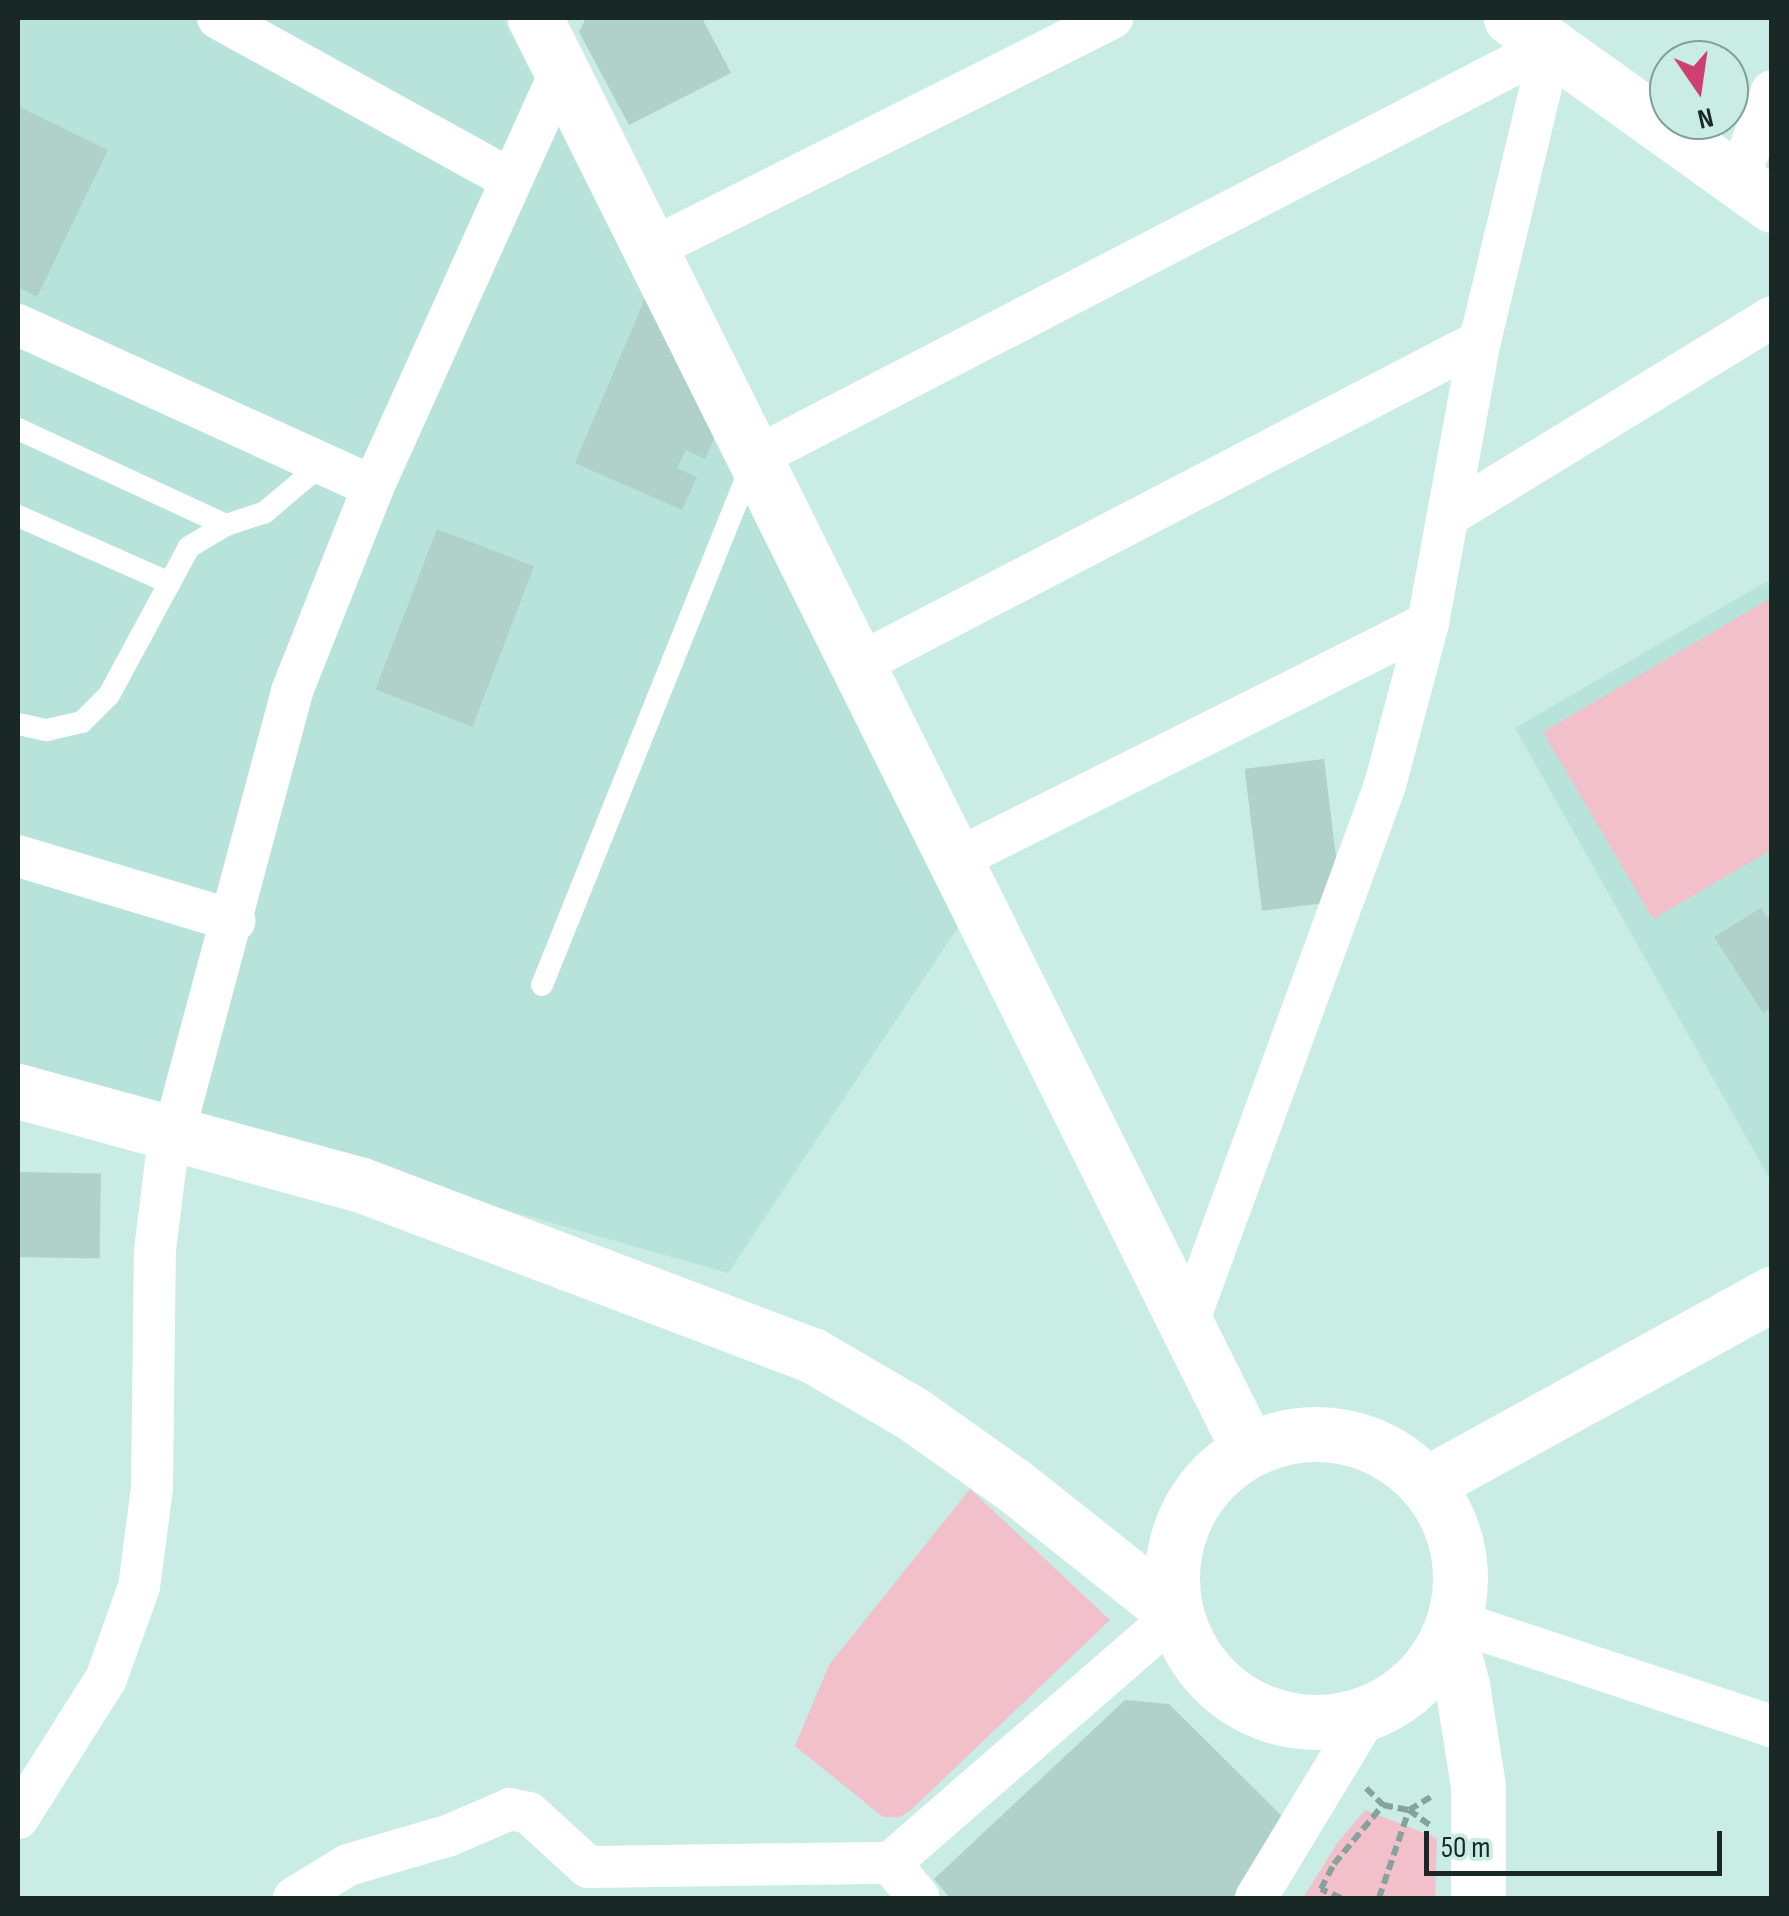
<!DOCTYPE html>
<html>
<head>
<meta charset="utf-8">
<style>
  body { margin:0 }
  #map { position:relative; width:1789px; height:1916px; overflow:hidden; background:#c9ece5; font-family:"Sofia Sans Condensed",sans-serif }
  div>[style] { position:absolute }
  .built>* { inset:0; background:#b7e3da }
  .green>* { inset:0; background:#f1c0ca }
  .building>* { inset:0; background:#afd1ca; transform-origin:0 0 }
  .path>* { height:6px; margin-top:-3px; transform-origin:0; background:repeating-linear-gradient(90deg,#87a29d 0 10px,transparent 0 15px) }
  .lane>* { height:22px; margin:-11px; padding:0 11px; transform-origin:11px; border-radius:11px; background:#fff }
  .street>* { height:42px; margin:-21px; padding:0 21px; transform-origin:21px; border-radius:21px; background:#fff }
  .secondary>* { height:55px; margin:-27.5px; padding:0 27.5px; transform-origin:27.5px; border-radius:27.5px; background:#fff }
  .secondary>.ring { margin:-27.5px; padding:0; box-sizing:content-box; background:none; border:55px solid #fff; border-radius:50% }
  span { translate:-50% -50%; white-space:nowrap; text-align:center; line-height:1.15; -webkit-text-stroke:8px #c9ece5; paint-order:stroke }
  .frame { position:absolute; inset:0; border:20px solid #1a2825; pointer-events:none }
  .north { position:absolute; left:1649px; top:40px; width:100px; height:100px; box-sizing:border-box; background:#c9ece5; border:2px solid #839e98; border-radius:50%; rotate:167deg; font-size:28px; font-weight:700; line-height:40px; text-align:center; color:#1a2825 }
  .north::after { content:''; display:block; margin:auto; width:35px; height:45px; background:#cd406f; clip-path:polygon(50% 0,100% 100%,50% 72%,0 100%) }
  .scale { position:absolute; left:1424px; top:1831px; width:298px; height:45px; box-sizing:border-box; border:5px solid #1a2825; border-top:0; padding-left:12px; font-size:30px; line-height:35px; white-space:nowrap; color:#1a2825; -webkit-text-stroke:8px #c9ece5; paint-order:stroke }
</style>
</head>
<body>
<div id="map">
  <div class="built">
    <i style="clip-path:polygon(18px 18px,503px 18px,787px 561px,958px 927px,728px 1273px,18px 1071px)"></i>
    <i style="clip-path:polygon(1771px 579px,1771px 1181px,1515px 728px)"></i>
  </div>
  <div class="green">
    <i style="clip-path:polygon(1771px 598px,1771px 850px,1653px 919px,1543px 732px)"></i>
    <i style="clip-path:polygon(970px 1489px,1110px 1620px,912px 1809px,900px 1817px,883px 1817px,795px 1746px,829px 1665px)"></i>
    <i style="clip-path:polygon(1365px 1810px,1437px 1838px,1435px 1898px,1303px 1898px,1338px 1842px)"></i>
  </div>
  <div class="building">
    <i style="clip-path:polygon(586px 18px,702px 18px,731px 73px,629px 125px,579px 32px)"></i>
    <i style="clip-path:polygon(18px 106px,108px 150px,37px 297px,18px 287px)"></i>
    <i style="clip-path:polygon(646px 296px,718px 430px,705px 459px,686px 450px,677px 468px,697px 477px,682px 510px,575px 463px)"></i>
    <i style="left:437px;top:529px;width:104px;height:172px;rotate:21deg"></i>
    <i style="left:1324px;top:759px;width:143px;height:80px;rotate:83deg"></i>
    <i style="clip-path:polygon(1761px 908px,1772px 924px,1772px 1008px,1763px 1013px,1714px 937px)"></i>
    <i style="left:18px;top:1172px;width:83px;height:85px;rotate:1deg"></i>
    <i style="clip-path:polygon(1125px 1700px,1169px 1704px,1285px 1819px,1233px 1898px,950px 1898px,934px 1879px)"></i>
  </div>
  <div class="path">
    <i style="left:1366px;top:1788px;width:24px;rotate:45deg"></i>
    <i style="left:1341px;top:1898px;width:22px;rotate:-156deg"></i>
    <i style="left:1321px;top:1889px;width:28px;rotate:-63deg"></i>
    <i style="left:1334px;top:1864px;width:77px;rotate:-50.3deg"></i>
    <i style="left:1383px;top:1805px;width:26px;rotate:11deg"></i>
    <i style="left:1409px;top:1810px;width:29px;rotate:36deg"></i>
    <i style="left:1379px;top:1898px;width:93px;rotate:-71.2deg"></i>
    <i style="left:1409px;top:1810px;width:27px;rotate:-31deg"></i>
  </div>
  <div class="lane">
    <i style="left:18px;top:429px;width:229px;rotate:24.8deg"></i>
    <i style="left:18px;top:516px;width:166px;rotate:23.8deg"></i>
    <i style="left:18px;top:724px;width:30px;rotate:12deg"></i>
    <i style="left:47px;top:730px;width:36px;rotate:-13deg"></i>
    <i style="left:82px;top:722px;width:38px;rotate:-45deg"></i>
    <i style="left:109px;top:695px;width:168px;rotate:-61.6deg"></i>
    <i style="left:189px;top:547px;width:43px;rotate:-30.7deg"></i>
    <i style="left:226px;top:525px;width:40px;rotate:-18deg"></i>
    <i style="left:264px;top:513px;width:76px;rotate:-40.2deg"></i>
    <i style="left:542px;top:985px;width:562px;rotate:-68.05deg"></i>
  </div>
  <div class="street">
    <i style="left:218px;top:18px;width:335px;rotate:28.9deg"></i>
    <i style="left:1738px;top:179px;width:94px;rotate:-68.9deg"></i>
    <i style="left:651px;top:249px;width:516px;rotate:-26.61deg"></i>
    <i style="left:18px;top:325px;width:390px;rotate:24.5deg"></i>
    <i style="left:754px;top:458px;width:898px;rotate:-27.39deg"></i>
    <i style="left:1451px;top:514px;width:377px;rotate:-31.5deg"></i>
    <i style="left:857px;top:665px;width:702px;rotate:-27.48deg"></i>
    <i style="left:18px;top:856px;width:226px;rotate:16.7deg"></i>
    <i style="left:955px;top:860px;width:529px;rotate:-26.61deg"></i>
    <i style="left:1187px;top:1325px;width:575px;rotate:-69.86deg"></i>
    <i style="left:1385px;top:785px;width:168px;rotate:-75.1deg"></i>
    <i style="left:1428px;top:623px;width:287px;rotate:-79.6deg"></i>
    <i style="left:1480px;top:341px;width:304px;rotate:-76.5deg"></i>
    <i style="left:1454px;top:1621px;width:335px;rotate:18.3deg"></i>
    <i style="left:18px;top:1818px;width:165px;rotate:-57.7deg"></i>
    <i style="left:106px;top:1679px;width:98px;rotate:-70.3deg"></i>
    <i style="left:139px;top:1587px;width:100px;rotate:-82.5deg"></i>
    <i style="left:152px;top:1488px;width:238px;rotate:-89.3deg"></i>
    <i style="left:155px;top:1250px;width:89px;rotate:-82.9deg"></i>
    <i style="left:166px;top:1162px;width:488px;rotate:-75deg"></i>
    <i style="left:292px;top:691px;width:219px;rotate:-68.3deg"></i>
    <i style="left:373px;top:487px;width:454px;rotate:-65.7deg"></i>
    <i style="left:890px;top:1863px;width:45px;rotate:50.4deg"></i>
    <i style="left:294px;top:1898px;width:63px;rotate:-31.4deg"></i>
    <i style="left:348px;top:1865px;width:106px;rotate:-16.4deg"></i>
    <i style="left:450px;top:1835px;width:65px;rotate:-23.4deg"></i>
    <i style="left:510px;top:1809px;width:19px;rotate:12deg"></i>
    <i style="left:529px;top:1813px;width:80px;rotate:42.5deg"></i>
    <i style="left:588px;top:1867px;width:302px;rotate:-0.8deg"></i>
    <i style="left:890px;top:1863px;width:379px;rotate:-41deg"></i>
    <i style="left:1256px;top:1898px;width:216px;rotate:-58.8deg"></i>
  </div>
  <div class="secondary">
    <i style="left:535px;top:18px;width:1600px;rotate:63.5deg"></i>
    <i style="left:1511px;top:18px;width:321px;rotate:35.6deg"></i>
    <i style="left:18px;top:1091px;width:353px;rotate:15.3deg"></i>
    <i style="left:359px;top:1184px;width:484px;rotate:20.7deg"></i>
    <i style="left:812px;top:1355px;width:117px;rotate:30.3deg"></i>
    <i style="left:913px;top:1414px;width:126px;rotate:35.3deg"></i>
    <i style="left:1016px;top:1487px;width:204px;rotate:38.4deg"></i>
    <i class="ring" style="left:1172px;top:1434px;width:233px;height:233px"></i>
    <i style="left:1426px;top:1484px;width:395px;rotate:-28.8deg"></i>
    <i style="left:1449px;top:1636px;width:51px;rotate:75.1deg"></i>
    <i style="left:1462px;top:1685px;width:102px;rotate:81deg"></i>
    <i style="left:1478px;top:1786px;width:112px;rotate:90deg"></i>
  </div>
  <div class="frame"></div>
  <div class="north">N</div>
  <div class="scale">50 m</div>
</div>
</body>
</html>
